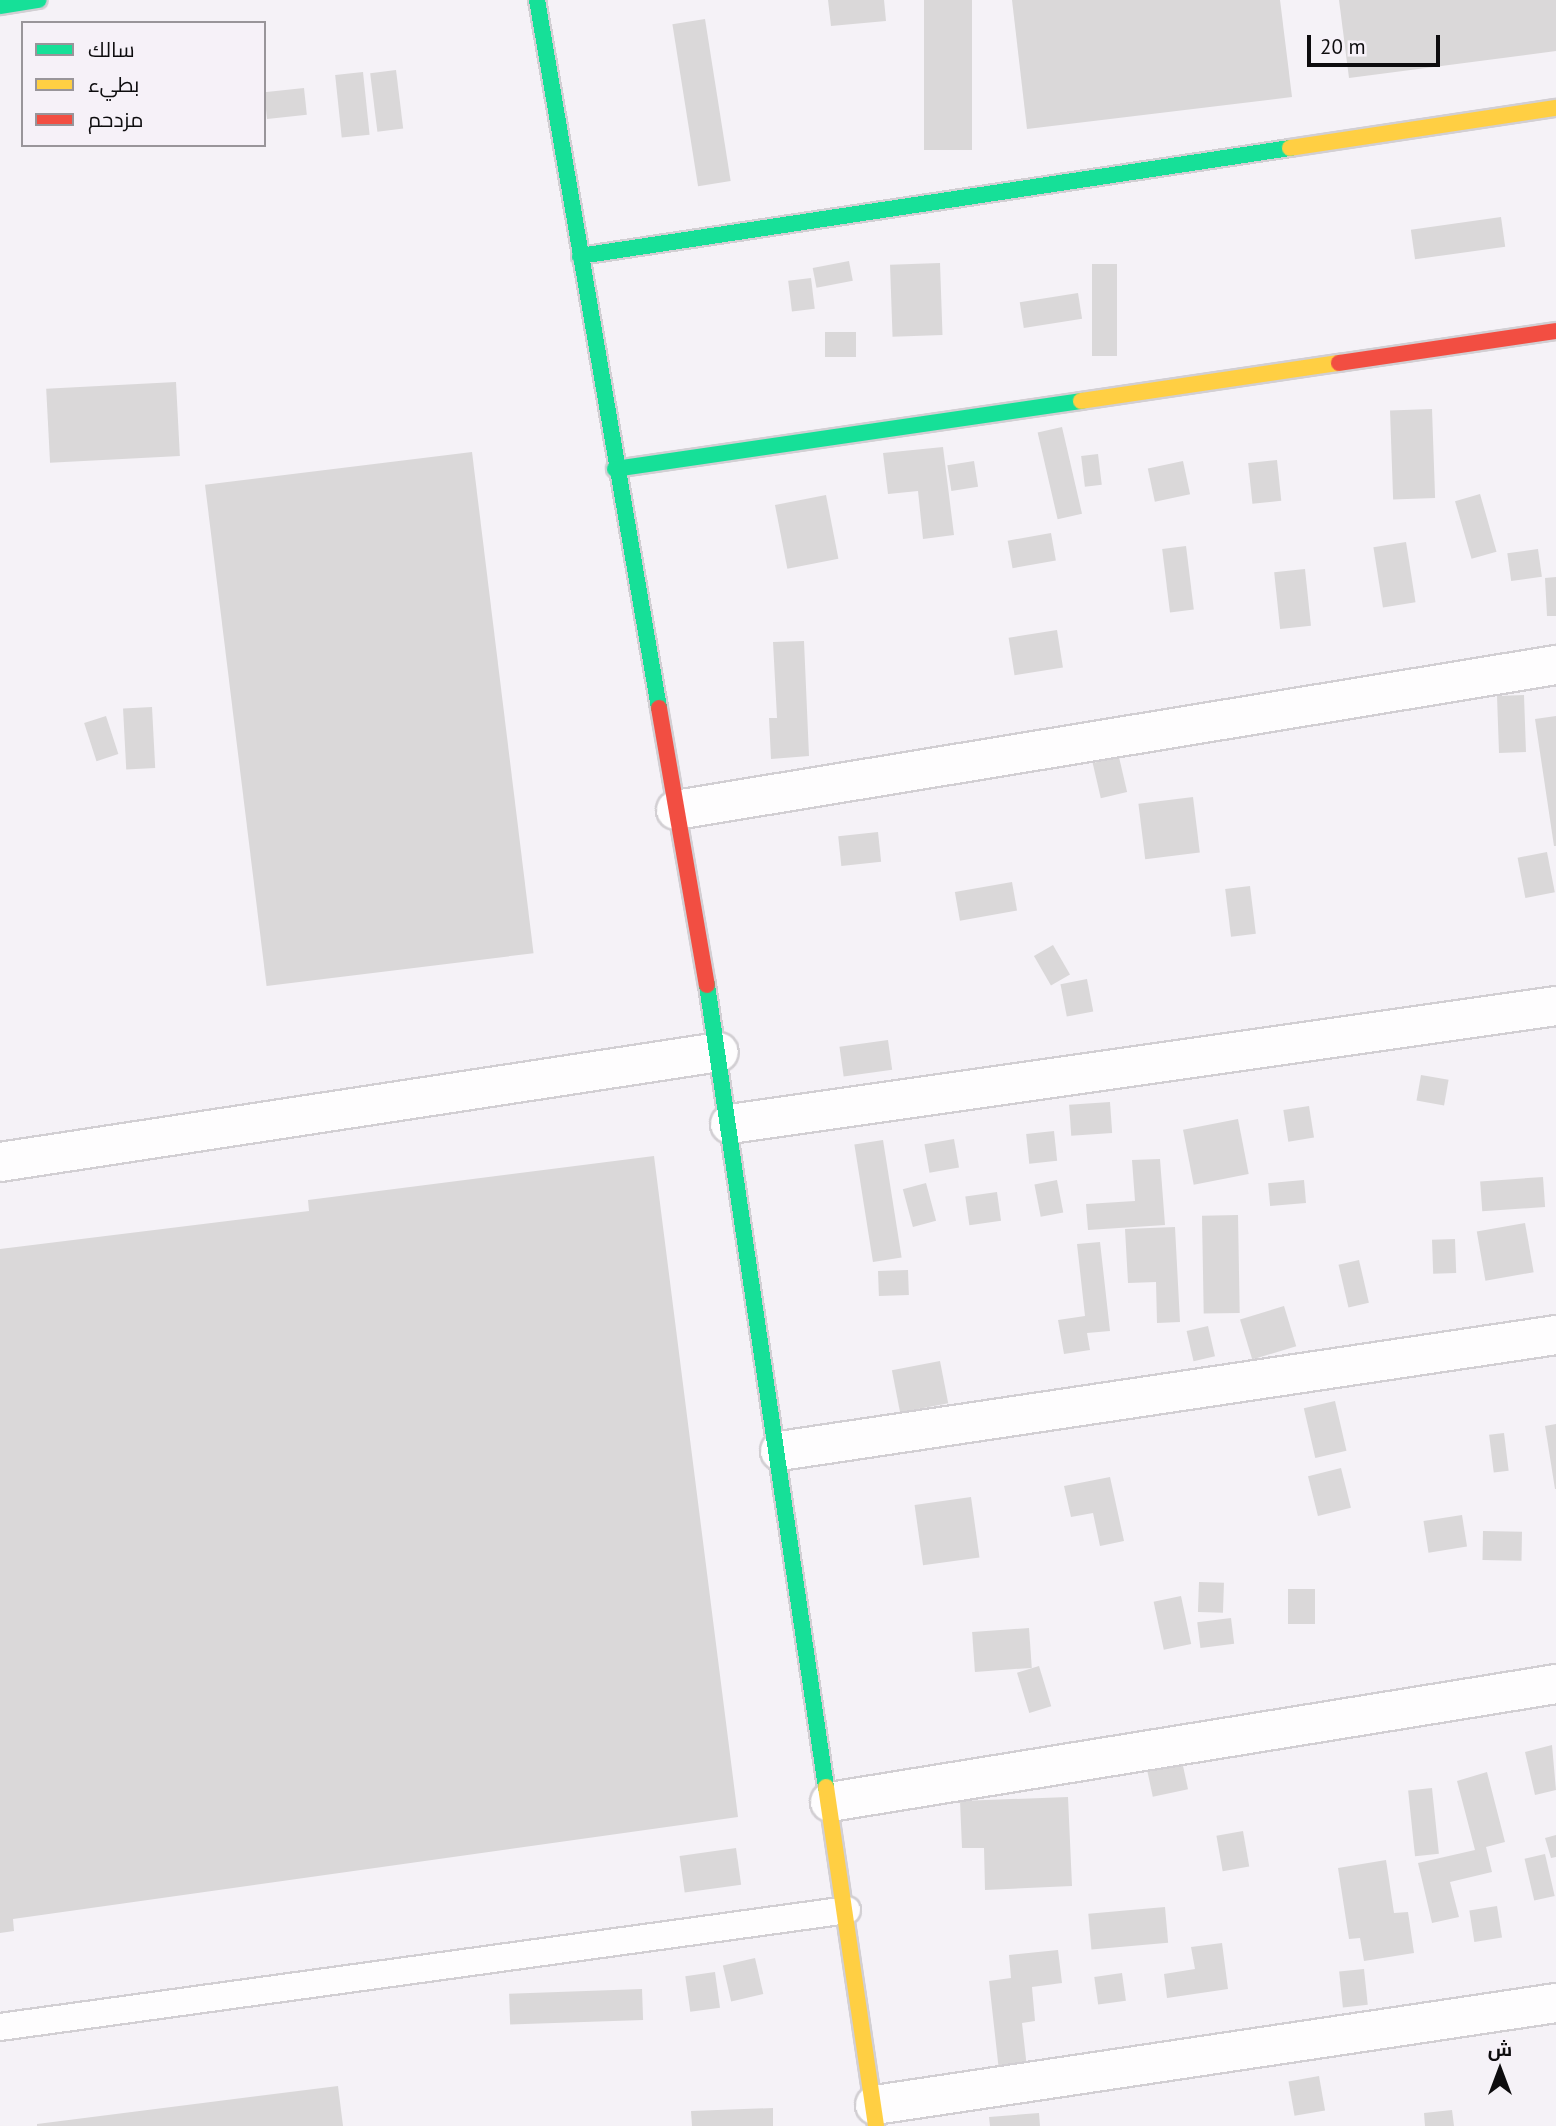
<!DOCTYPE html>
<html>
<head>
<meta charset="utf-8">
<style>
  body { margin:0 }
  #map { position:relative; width:1556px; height:2126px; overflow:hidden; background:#f5f2f7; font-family:"PT Sans",Cairo,sans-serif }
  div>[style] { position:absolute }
  .building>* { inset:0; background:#dad8d9; transform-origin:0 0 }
  .roads { filter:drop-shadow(2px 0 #d2cfd3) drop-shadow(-2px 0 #d2cfd3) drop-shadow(0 2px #d2cfd3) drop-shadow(0 -2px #d2cfd3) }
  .lane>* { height:26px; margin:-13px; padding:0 13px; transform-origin:13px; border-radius:13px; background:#fefdfe }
  .street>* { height:38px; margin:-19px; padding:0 19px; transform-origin:19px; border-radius:19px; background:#fefdfe }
  .fast>* { height:16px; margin:-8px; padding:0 8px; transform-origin:8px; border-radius:8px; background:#16e098 }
  .slow>* { height:16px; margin:-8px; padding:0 8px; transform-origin:8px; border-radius:8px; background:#ffcf43 }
  .jam>* { height:16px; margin:-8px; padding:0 8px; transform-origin:8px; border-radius:8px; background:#f24e42 }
  span { translate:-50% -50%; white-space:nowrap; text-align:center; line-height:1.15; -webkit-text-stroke:5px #f6f1f8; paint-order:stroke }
  .legend { position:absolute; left:21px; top:21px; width:245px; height:126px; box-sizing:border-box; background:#f6f1f8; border:2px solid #99959a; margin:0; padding:9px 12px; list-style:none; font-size:21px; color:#0d0c0e }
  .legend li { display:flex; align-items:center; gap:14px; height:35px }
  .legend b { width:35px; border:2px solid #99959a }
  .north { position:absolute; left:1465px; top:2035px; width:70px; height:70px; -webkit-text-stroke:5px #f6f1f8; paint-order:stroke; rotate:0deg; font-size:19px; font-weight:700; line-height:28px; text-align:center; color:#0d0c0e }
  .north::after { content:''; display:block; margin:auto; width:24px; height:32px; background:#0d0c0e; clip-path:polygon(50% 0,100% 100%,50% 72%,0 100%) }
  .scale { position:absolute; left:1307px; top:35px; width:133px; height:32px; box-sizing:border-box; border:4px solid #0d0c0e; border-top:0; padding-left:9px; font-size:21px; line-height:24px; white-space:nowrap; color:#0d0c0e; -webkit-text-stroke:5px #f6f1f8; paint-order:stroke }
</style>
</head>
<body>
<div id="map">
  <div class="building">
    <i style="clip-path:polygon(828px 0,884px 0,886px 21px,831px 26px)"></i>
    <i style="left:924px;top:0;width:48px;height:150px"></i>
    <i style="clip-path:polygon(1012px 0,1280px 0,1292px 97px,1027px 129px)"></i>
    <i style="clip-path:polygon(1339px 0,1556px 0,1556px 51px,1349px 78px)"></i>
    <i style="left:705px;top:19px;width:164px;height:33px;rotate:81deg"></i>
    <i style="left:396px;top:70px;width:59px;height:26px;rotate:83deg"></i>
    <i style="left:363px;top:72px;width:63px;height:28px;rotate:84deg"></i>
    <i style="left:304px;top:88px;width:27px;height:40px;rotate:84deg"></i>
    <i style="left:1501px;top:217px;width:30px;height:91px;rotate:82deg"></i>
    <i style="left:849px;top:261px;width:20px;height:37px;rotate:79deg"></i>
    <i style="left:940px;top:263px;width:72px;height:50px;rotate:88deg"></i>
    <i style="left:1092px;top:264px;width:25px;height:92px"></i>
    <i style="left:811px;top:278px;width:31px;height:23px;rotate:83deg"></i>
    <i style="left:1078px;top:293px;width:26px;height:59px;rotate:81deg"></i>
    <i style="left:856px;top:332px;width:25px;height:31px;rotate:90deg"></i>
    <i style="left:176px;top:382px;width:74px;height:130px;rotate:87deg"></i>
    <i style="left:1432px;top:409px;width:89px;height:42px;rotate:88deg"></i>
    <i style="left:1062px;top:427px;width:89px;height:25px;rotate:77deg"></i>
    <i style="clip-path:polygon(943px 447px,954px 535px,923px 539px,918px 491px,888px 494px,883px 453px)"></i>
    <i style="left:472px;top:452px;width:505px;height:269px;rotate:83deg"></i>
    <i style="left:1098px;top:454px;width:31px;height:17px;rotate:83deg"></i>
    <i style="left:1277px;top:460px;width:41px;height:29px;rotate:84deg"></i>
    <i style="left:974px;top:461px;width:26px;height:27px;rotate:81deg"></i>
    <i style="left:1183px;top:461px;width:34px;height:36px;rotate:78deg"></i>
    <i style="left:1480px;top:494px;width:60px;height:26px;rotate:74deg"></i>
    <i style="left:826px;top:495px;width:65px;height:52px;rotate:79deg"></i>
    <i style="left:1051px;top:533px;width:28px;height:44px;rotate:80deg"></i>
    <i style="left:1406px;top:542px;width:61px;height:33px;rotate:81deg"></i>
    <i style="left:1186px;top:546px;width:64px;height:24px;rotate:83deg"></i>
    <i style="left:1538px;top:549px;width:28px;height:31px;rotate:82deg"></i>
    <i style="left:1305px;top:569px;width:57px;height:31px;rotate:84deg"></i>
    <i style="clip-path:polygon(1556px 577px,1556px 616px,1547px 616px,1545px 578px)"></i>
    <i style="left:1057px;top:630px;width:38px;height:49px;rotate:81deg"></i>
    <i style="clip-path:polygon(804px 641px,809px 756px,771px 759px,769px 718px,777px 718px,773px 642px)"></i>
    <i style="left:1524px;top:695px;width:57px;height:27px;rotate:88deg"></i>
    <i style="left:152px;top:707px;width:61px;height:29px;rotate:87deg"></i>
    <i style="left:106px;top:716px;width:40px;height:23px;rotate:72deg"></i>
    <i style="clip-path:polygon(1556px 716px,1556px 846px,1554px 846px,1535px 719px)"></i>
    <i style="left:1119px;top:757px;width:36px;height:27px;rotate:77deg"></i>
    <i style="left:1193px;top:797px;width:56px;height:55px;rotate:83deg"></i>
    <i style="left:878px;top:832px;width:30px;height:40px;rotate:84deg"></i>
    <i style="left:1547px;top:852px;width:41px;height:30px;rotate:79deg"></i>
    <i style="left:1012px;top:882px;width:29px;height:58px;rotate:80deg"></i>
    <i style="left:1250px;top:886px;width:48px;height:25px;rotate:83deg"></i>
    <i style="left:1053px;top:945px;width:34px;height:22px;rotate:60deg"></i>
    <i style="left:1087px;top:979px;width:33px;height:27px;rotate:79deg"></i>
    <i style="left:888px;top:1040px;width:30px;height:49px;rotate:82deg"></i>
    <i style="left:1421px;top:1075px;width:28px;height:26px;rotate:10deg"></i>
    <i style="left:1110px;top:1102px;width:31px;height:41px;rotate:86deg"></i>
    <i style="left:1309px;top:1106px;width:32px;height:26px;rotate:81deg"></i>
    <i style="left:1238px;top:1119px;width:56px;height:56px;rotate:79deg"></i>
    <i style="left:1054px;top:1131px;width:30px;height:28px;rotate:84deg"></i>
    <i style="left:954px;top:1139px;width:29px;height:30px;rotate:80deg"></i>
    <i style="left:883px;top:1140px;width:119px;height:29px;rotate:81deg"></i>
    <i style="clip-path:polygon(654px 1156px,738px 1817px,13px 1919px,14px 1931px,0 1933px,0 1249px,309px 1211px,308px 1200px)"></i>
    <i style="clip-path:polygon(1160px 1159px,1165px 1225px,1088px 1230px,1086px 1204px,1135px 1201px,1132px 1160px)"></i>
    <i style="left:1543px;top:1177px;width:30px;height:63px;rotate:86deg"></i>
    <i style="left:1057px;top:1180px;width:33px;height:23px;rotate:79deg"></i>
    <i style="left:1304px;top:1180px;width:23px;height:36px;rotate:85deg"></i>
    <i style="left:926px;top:1183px;width:39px;height:24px;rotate:75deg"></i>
    <i style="left:997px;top:1192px;width:29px;height:32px;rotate:82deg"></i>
    <i style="left:1238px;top:1215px;width:98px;height:36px;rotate:89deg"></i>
    <i style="left:1525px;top:1223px;width:50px;height:49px;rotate:80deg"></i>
    <i style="clip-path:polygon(1175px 1227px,1180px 1322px,1157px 1323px,1156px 1282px,1128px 1283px,1125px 1229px)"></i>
    <i style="left:1455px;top:1239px;width:34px;height:23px;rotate:88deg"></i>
    <i style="clip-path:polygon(1100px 1242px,1110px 1331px,1087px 1333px,1090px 1350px,1064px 1354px,1058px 1320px,1085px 1316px,1077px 1244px)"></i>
    <i style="left:1359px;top:1260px;width:44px;height:21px;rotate:77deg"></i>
    <i style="left:908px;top:1270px;width:25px;height:30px;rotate:88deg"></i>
    <i style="left:1284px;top:1306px;width:42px;height:46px;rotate:73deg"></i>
    <i style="left:1208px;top:1326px;width:31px;height:22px;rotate:77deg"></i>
    <i style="left:940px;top:1361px;width:43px;height:49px;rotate:79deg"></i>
    <i style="left:1335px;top:1401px;width:51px;height:32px;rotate:77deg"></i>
    <i style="clip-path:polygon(1556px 1424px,1556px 1489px,1555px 1489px,1545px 1426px)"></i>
    <i style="left:1504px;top:1433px;width:38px;height:15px;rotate:83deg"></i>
    <i style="left:1341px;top:1468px;width:41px;height:34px;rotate:76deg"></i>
    <i style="clip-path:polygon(1110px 1477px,1124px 1541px,1100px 1546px,1093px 1513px,1071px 1517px,1064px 1486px)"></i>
    <i style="left:971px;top:1497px;width:61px;height:57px;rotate:82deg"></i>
    <i style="left:1462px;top:1515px;width:32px;height:39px;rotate:81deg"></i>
    <i style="left:1483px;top:1531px;width:39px;height:29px;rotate:1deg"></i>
    <i style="left:1199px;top:1582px;width:25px;height:30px;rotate:2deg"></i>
    <i style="left:1288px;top:1589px;width:27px;height:35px"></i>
    <i style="left:1181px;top:1596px;width:49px;height:28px;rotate:78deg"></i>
    <i style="left:1231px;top:1618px;width:26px;height:34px;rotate:83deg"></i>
    <i style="left:1029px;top:1628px;width:40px;height:57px;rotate:86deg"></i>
    <i style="left:1039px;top:1666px;width:42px;height:23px;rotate:73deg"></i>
    <i style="clip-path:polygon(1552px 1745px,1556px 1790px,1535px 1795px,1525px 1752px)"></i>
    <i style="left:1182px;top:1761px;width:29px;height:36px;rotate:78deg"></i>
    <i style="clip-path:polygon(1487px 1772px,1505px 1842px,1486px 1847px,1492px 1872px,1450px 1882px,1459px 1917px,1432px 1923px,1418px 1863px,1475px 1850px,1457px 1781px)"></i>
    <i style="left:1432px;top:1788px;width:66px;height:24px;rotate:84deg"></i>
    <i style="clip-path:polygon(1068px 1797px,1072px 1886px,985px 1890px,984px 1848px,962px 1848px,960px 1801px)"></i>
    <i style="left:1243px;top:1831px;width:36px;height:27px;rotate:80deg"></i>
    <i style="clip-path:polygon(1556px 1835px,1556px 1857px,1551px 1858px,1545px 1838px)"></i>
    <i style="left:736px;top:1848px;width:37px;height:57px;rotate:82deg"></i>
    <i style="left:1545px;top:1854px;width:43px;height:21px;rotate:77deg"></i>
    <i style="clip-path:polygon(1386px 1860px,1394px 1913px,1408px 1912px,1414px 1953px,1364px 1961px,1360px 1938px,1349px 1939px,1338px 1868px)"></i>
    <i style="left:1497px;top:1906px;width:32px;height:28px;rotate:81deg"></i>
    <i style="left:1165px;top:1907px;width:36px;height:77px;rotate:85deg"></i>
    <i style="clip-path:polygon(1222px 1943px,1228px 1989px,1167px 1998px,1164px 1974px,1195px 1969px,1191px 1947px)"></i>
    <i style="clip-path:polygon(1058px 1950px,1062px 1983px,1032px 1987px,1035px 2021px,1022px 2023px,1027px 2068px,999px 2071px,989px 1981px,1011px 1978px,1009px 1955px)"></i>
    <i style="left:755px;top:1958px;width:37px;height:33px;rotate:77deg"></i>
    <i style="left:1364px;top:1969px;width:36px;height:25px;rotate:84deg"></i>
    <i style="left:715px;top:1972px;width:36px;height:30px;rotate:82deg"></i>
    <i style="left:1122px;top:1973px;width:28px;height:28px;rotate:82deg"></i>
    <i style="left:642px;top:1989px;width:31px;height:133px;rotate:88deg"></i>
    <i style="left:1319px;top:2076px;width:35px;height:31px;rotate:80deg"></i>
    <i style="clip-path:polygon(338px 2086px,343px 2126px,37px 2126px,37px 2124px)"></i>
    <i style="clip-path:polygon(773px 2108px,773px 2126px,692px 2126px,691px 2111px)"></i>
    <i style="clip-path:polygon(1452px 2110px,1454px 2126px,1425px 2126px,1424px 2113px)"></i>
    <i style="clip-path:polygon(1039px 2113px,1040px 2126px,990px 2126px,989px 2117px)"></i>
  </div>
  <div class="roads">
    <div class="lane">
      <i style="left:0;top:2027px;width:855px;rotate:-7.86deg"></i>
    </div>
    <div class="street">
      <i style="left:676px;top:810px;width:892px;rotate:-9.36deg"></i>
      <i style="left:730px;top:1124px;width:834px;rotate:-8.13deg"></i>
      <i style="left:0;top:1162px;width:727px;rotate:-8.7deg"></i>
      <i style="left:780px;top:1451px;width:785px;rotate:-8.5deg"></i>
      <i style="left:830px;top:1802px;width:736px;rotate:-9.23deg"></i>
      <i style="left:875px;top:2105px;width:689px;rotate:-8.52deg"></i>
    </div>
    <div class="fast">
      <i style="left:537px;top:0;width:718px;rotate:80.22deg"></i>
      <i style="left:0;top:6px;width:39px;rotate:-9deg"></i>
      <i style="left:580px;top:256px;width:718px;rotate:-8.65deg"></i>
      <i style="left:615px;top:469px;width:471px;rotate:-8.3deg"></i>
      <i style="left:707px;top:985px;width:811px;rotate:81.56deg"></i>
    </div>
    <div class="slow">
      <i style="left:1290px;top:148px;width:269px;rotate:-8.6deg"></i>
      <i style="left:1081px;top:401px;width:261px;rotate:-8.4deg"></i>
      <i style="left:826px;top:1787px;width:343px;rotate:81.6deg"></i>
    </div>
    <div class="jam">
      <i style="left:1339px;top:363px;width:219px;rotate:-8.4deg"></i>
      <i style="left:659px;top:708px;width:281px;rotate:80.2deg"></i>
    </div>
  </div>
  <ul class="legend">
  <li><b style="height:9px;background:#16e098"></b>سالك</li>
  <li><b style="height:9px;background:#ffcf43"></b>بطيء</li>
  <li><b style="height:9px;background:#f24e42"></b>مزدحم</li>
  </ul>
  <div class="north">ش</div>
  <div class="scale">20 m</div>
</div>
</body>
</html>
